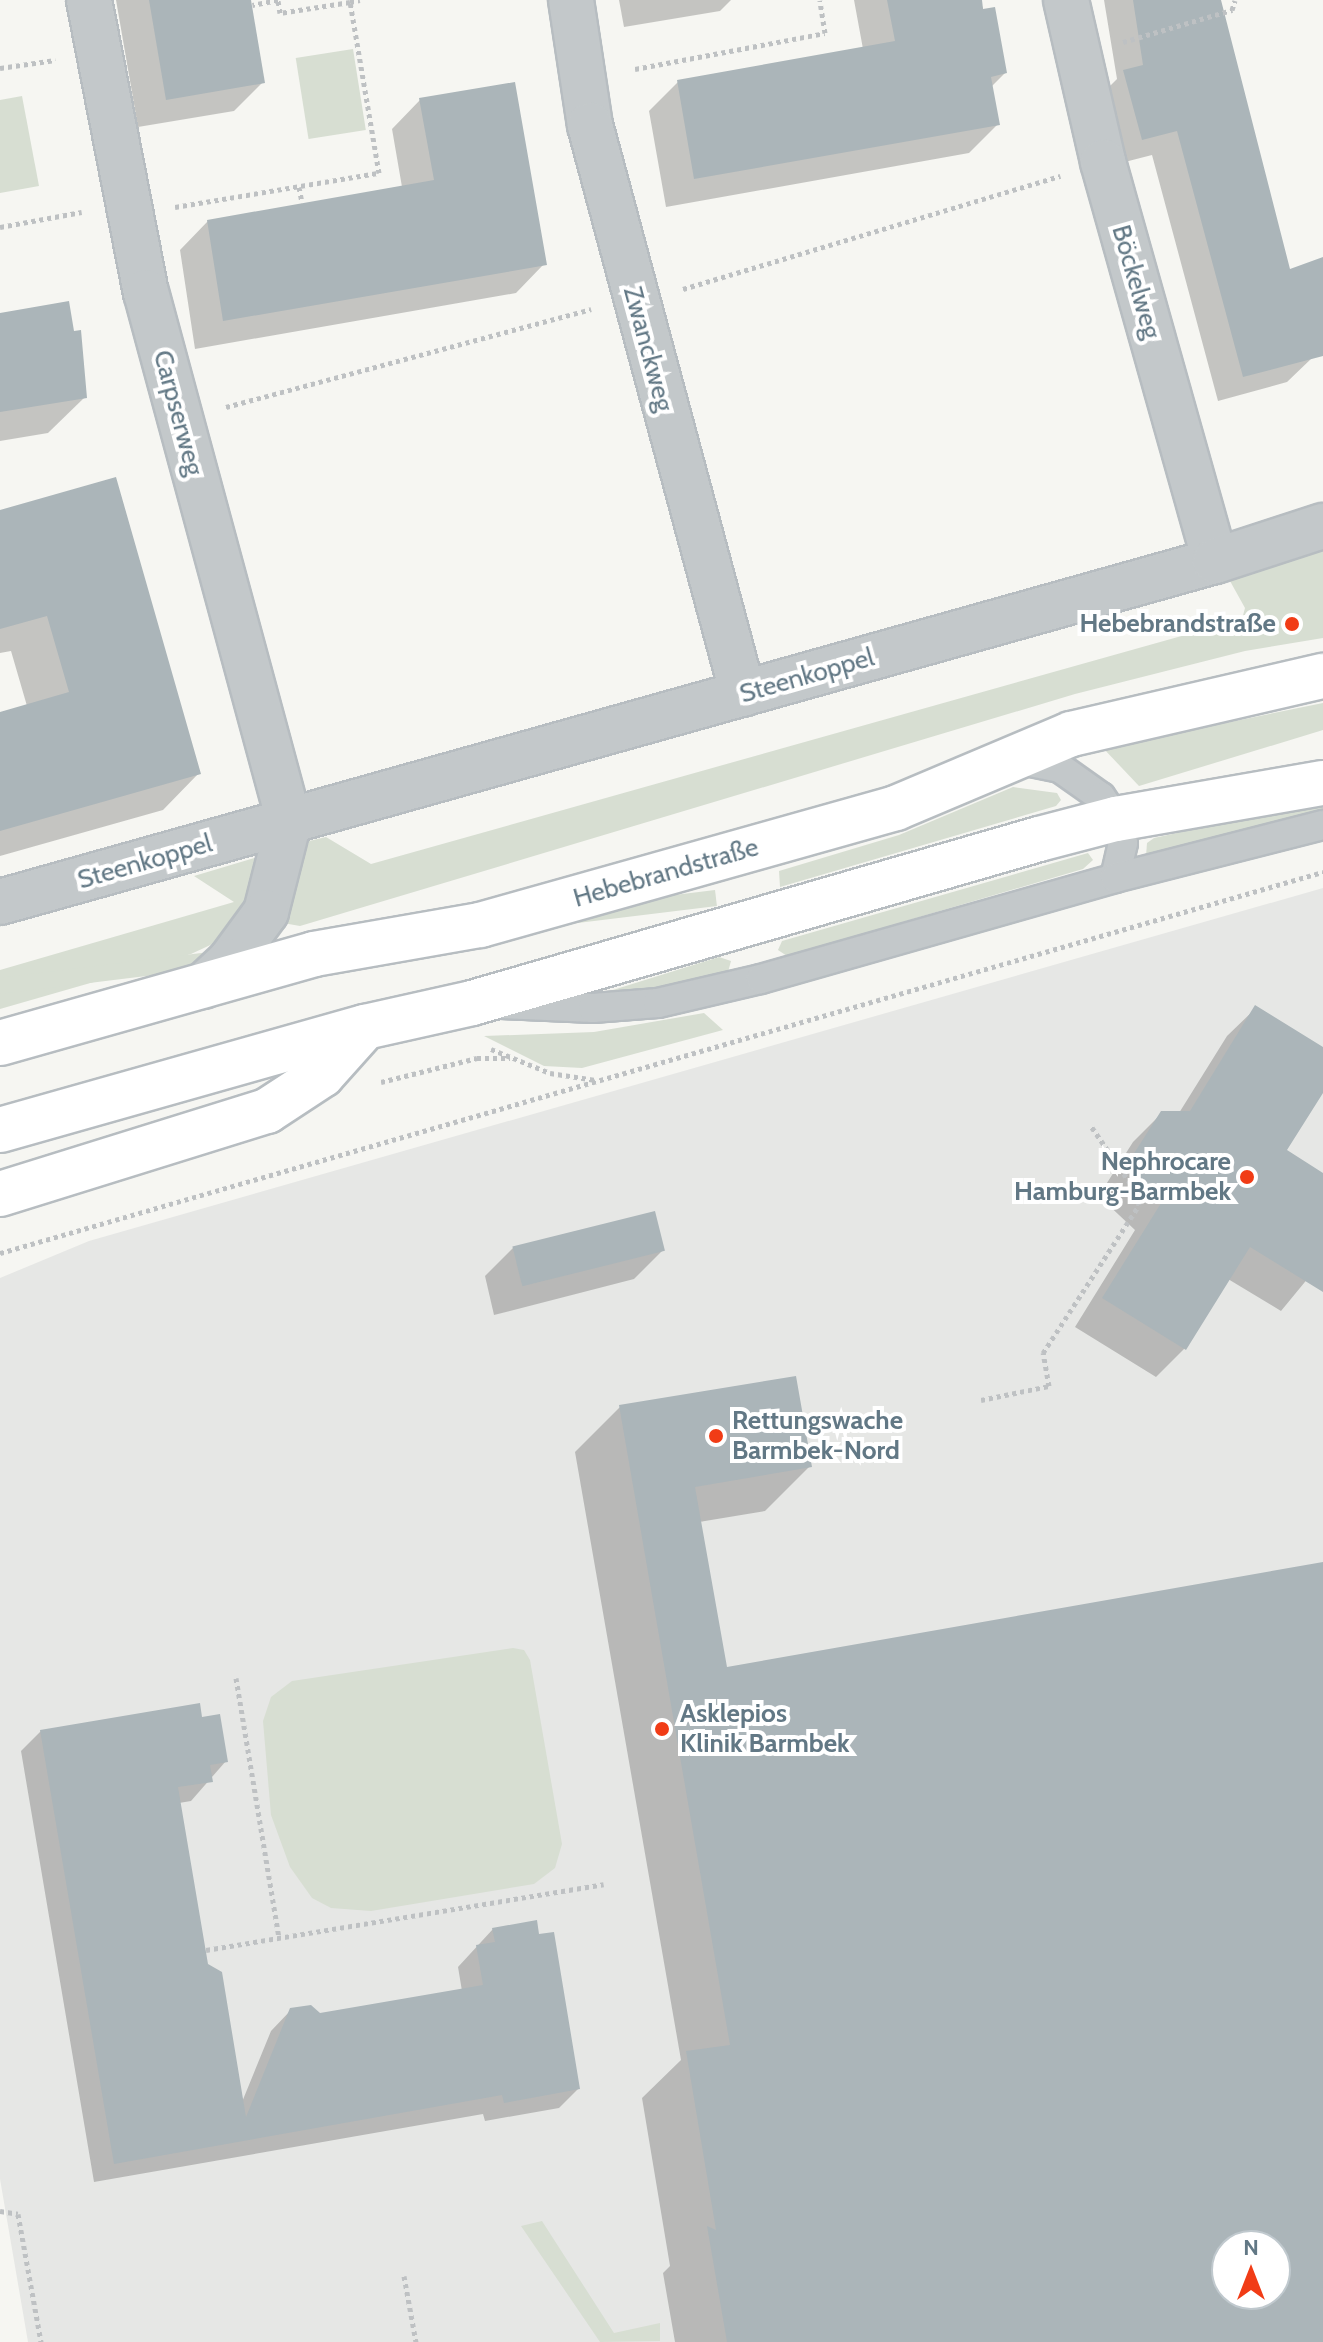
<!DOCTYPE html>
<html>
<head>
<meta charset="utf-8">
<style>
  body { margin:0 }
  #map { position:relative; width:1323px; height:2342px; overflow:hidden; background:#f6f6f2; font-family:Cabin,sans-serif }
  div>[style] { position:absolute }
  .built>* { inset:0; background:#e6e7e5 }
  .green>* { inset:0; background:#d7ded2; transform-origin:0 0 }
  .shadow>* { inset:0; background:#0003 }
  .building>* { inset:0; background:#abb5b9; transform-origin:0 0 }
  .path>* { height:5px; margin-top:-2.5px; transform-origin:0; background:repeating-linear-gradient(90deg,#bec1c3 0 4px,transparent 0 8px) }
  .roads { filter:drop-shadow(2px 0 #b7bdc1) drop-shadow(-2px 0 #b7bdc1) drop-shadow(0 2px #b7bdc1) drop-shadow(0 -2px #b7bdc1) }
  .service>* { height:28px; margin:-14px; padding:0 14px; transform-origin:14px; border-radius:14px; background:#c3c8ca }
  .minor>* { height:44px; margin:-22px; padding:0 22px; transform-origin:22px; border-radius:22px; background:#c3c8ca }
  .secondary>* { height:44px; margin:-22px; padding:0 22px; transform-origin:22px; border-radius:22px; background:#fff }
  .dots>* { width:22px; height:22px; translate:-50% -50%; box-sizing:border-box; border:4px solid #fff; border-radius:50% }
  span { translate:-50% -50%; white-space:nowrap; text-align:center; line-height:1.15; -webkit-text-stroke:8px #fff; paint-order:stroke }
  .street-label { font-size:26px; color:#627885 }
  .poi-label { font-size:26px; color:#627885; font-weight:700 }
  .right { translate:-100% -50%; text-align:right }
  .left { translate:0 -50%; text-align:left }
  .north { position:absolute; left:1211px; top:2230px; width:80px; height:80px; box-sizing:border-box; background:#fff; border:2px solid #c0c9ce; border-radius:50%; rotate:0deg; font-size:22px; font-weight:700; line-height:32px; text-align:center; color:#627885 }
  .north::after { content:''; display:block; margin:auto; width:28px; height:36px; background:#f13c16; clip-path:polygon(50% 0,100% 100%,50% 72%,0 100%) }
</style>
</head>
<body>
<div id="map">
  <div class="built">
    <i style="clip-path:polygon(evenodd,1323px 888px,1323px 2342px,28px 2342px,0 2179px,0 1278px,89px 1241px,1323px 888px,1227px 2246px,1275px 2246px,1275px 2294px,1227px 2294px,1227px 2246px)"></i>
  </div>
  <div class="green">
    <i style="left:353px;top:49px;width:82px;height:58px;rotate:81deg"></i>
    <i style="clip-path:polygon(22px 96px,39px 186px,0 193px,0 100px)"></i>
    <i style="clip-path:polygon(1323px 549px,1323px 638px,1245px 651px,1075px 694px,300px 926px,283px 923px,309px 841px,326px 837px,371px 864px,1242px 619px,1245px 608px,1230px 581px)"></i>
    <i style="clip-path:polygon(1323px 703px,1323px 730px,1139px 786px,1103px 748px)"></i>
    <i style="clip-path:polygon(1013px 787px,1057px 793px,1061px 800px,1056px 806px,780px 887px,779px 871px,899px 835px)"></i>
    <i style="clip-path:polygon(1323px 801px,1323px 812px,1146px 856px,1147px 843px,1154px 838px)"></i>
    <i style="clip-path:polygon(1088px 853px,1093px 860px,1083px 869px,787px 956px,778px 950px,782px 941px)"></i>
    <i style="clip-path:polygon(258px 857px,255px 890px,238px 921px,219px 941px,191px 954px,0 1009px,0 970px,234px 902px,194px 876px)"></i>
    <i style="left:715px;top:890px;width:16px;height:741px;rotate:83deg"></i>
    <i style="clip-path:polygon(719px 957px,731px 961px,728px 972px,617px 996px,600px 994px)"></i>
    <i style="clip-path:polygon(704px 1013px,723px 1030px,582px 1068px,544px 1066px,484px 1036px,594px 1032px)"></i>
    <i style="clip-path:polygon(513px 1648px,524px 1650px,530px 1660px,562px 1844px,555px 1868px,534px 1884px,371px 1911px,331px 1908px,312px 1898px,290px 1867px,271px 1815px,263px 1721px,271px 1697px,292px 1681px)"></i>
    <i style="clip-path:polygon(542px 2221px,614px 2333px,660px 2323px,660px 2341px,600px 2342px,521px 2226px)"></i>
  </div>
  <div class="shadow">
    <i style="clip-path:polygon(116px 0,249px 0,263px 82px,234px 111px,138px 127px)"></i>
    <i style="clip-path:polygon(619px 0,731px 0,720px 11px,624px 27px)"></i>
    <i style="clip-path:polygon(854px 0,980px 0,1005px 73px,991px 87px,997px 125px,969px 153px,666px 207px,649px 111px,678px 82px,863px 49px)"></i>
    <i style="clip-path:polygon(1104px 0,1202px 0,1289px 271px,1323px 259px,1323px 320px,1312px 358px,1287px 382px,1218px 401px,1152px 155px,1117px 164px,1099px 97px,1117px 79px)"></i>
    <i style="clip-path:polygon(420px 100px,544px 264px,516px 293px,195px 349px,180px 250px,208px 221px,402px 187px,392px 129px)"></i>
    <i style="clip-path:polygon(0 315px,79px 332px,85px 397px,48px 433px,0 441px)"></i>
    <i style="clip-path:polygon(0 512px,199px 773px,163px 810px,0 856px,0 714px,27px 706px,11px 651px,0 653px)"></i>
    <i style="clip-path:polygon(1256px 1008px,1323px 1049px,1323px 1089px,1284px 1151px,1323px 1175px,1323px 1260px,1281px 1311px,1228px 1279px,1184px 1349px,1156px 1377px,1075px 1327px,1135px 1230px,1103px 1200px,1105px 1186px,1133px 1142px,1162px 1113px,1179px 1113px,1227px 1036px)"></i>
    <i style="clip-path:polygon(513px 1248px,663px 1250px,634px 1279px,494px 1315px,485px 1276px)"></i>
    <i style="clip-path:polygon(evenodd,620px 1407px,810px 1466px,765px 1511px,699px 1522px,726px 1669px,1323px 1564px,1323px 2342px,675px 2342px,663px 2273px,670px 2266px,642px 2098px,681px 2060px,575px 1452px,620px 1407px,1227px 2246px,1275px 2246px,1275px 2294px,1227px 2294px,1227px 2246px)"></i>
    <i style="clip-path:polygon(200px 1720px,226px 1761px,191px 1801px,179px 1803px,207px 1965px,242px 2102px,271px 2031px,291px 2010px,320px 2015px,462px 1991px,458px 1967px,493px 1929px,578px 2089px,559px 2108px,485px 2121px,483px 2114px,94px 2182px,21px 1751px,41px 1731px)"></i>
  </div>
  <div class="building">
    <i style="clip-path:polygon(149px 0,251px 0,265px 83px,166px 100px)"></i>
    <i style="clip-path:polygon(887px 0,982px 0,983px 9px,995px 7px,1007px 73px,991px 77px,1000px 125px,694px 179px,677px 80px,895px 41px)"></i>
    <i style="clip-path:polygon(1133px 0,1221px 0,1290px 269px,1323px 257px,1323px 356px,1243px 377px,1177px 131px,1142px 140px,1123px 70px,1143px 65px)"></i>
    <i style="clip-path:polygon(515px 82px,547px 265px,223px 321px,207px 220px,434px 180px,419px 98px)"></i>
    <i style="clip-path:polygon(69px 301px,74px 331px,81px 330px,87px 398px,0 412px,0 313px)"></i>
    <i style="clip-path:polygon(116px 477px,201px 774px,0 831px,0 712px,69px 692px,47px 616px,0 629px,0 510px)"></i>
    <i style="clip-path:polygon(1255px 1005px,1323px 1047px,1323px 1093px,1287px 1150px,1323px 1173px,1323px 1292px,1250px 1247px,1186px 1350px,1102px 1298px,1163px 1200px,1131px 1171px,1133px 1155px,1161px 1111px,1190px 1111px)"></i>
    <i style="left:655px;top:1211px;width:41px;height:147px;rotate:76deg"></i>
    <i style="clip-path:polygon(evenodd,796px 1376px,812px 1467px,695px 1487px,727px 1667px,1323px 1562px,1323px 2342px,727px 2342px,707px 2226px,716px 2230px,686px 2051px,730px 2045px,619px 1405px,796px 1376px,1227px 2246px,1275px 2246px,1275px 2294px,1227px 2294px,1227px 2246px)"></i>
    <i style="clip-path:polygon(200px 1703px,202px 1717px,220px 1714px,228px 1762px,210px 1765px,213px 1782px,178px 1787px,208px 1964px,222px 1972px,246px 2117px,290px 2008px,311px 2005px,320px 2013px,483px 1985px,476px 1945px,495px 1942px,492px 1928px,537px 1920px,539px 1934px,554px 1932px,580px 2089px,504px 2103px,502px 2095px,114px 2164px,40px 1730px)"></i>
  </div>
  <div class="path">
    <i style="left:350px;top:2px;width:10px;rotate:-11deg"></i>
    <i style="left:1123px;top:42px;width:114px;rotate:-16.4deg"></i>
    <i style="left:1232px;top:10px;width:10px;rotate:-73deg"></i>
    <i style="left:0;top:68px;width:56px;rotate:-8.3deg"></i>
    <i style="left:635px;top:69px;width:193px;rotate:-10.7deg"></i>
    <i style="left:825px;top:33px;width:33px;rotate:-99deg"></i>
    <i style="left:299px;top:187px;width:16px;rotate:79deg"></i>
    <i style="left:175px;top:207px;width:207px;rotate:-9.5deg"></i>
    <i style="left:379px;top:173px;width:173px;rotate:-99.6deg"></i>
    <i style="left:350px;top:2px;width:71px;rotate:171.1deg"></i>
    <i style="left:280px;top:13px;width:13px;rotate:-99deg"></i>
    <i style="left:278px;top:0;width:26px;rotate:169deg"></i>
    <i style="left:0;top:227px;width:83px;rotate:-10.4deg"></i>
    <i style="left:683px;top:289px;width:394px;rotate:-16.7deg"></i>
    <i style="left:226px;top:407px;width:378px;rotate:-15deg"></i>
    <i style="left:491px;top:1049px;width:64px;rotate:22.1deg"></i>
    <i style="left:550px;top:1073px;width:46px;rotate:8.8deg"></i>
    <i style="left:381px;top:1082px;width:99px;rotate:-14deg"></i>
    <i style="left:477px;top:1058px;width:33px"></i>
    <i style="left:0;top:1253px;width:1377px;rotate:-16.07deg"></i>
    <i style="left:981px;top:1400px;width:69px;rotate:-11.6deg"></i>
    <i style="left:1049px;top:1386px;width:34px;rotate:-100deg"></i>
    <i style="left:1043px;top:1353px;width:176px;rotate:-57deg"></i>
    <i style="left:1139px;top:1205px;width:16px;rotate:-105deg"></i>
    <i style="left:1135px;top:1190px;width:78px;rotate:-124.5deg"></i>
    <i style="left:236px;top:1678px;width:264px;rotate:80.6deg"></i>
    <i style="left:206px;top:1950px;width:403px;rotate:-9.4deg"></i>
    <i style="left:0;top:2211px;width:18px;rotate:9deg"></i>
    <i style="left:18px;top:2214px;width:130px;rotate:79.8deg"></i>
    <i style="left:404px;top:2276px;width:67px;rotate:79.7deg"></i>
  </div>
  <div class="roads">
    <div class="service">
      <i style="left:1016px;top:759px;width:45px;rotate:11.6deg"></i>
      <i style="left:1060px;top:768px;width:50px;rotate:35.3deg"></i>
      <i style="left:1101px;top:797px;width:27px;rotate:56deg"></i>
      <i style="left:1116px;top:819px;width:25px;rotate:74deg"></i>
      <i style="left:1123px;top:843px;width:36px;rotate:103deg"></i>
      <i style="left:501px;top:1004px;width:92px;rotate:2.5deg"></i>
      <i style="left:593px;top:1008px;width:65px;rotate:-4.4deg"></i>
      <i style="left:658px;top:1003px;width:106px;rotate:-13.1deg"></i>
      <i style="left:761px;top:979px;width:368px;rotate:-15.9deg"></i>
      <i style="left:1115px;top:878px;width:215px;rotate:-14.3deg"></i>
    </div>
    <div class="minor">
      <i style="left:89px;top:0;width:298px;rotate:79deg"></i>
      <i style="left:146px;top:292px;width:548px;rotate:74.87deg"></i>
      <i style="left:289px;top:821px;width:94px;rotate:104.2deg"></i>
      <i style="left:266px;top:912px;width:61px;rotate:126.3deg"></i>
      <i style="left:230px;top:961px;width:37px;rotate:137deg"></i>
      <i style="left:571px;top:0;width:126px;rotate:81.4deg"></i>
      <i style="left:590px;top:125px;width:589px;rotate:74.95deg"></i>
      <i style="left:1066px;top:0;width:166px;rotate:77.1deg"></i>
      <i style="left:1103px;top:162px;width:414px;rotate:74.3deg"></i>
      <i style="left:0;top:902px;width:1262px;rotate:-15.68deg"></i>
      <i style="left:1215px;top:561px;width:114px;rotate:-18deg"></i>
    </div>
    <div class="secondary">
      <i style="left:0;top:1043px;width:326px;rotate:-15.8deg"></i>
      <i style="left:314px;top:954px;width:169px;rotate:-9.9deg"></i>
      <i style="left:480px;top:925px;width:432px;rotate:-15.7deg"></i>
      <i style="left:896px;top:808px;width:190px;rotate:-22.9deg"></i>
      <i style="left:1071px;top:734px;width:259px;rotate:-13deg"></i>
      <i style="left:0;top:1130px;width:379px;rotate:-15.8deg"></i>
      <i style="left:365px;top:1027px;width:110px;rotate:-12.6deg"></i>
      <i style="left:472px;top:1003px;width:590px;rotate:-16.13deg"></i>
      <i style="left:1039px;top:839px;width:80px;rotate:-14.6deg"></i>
      <i style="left:1116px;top:819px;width:210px;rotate:-9.9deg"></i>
      <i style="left:0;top:1194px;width:280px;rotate:-17.3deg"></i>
      <i style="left:267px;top:1111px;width:66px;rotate:-33.2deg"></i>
      <i style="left:322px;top:1075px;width:64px;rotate:-48.1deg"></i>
    </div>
  </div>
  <div class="dots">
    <i style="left:1292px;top:624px;background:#f13c16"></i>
    <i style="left:1247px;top:1177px;background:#f13c16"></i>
    <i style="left:716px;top:1436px;background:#f13c16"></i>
    <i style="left:662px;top:1729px;background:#f13c16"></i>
  </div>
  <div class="street-label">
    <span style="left:1136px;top:282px;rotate:74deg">Böckelweg</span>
    <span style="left:648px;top:349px;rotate:75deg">Zwanckweg</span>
    <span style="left:178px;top:413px;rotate:75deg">Carpserweg</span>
    <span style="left:807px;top:676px;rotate:-16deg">Steenkoppel</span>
    <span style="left:145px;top:862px;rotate:-16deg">Steenkoppel</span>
    <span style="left:666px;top:873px;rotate:-16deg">Hebebrandstraße</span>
  </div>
  <div class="poi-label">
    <span class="right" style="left:1276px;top:624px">Hebebrandstraße</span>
    <span class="right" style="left:1231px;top:1177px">Nephrocare<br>Hamburg-Barmbek</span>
    <span class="left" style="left:732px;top:1436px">Rettungswache<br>Barmbek-Nord</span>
    <span class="left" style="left:680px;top:1729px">Asklepios<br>Klinik Barmbek</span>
  </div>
  <div class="north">N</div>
</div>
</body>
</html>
